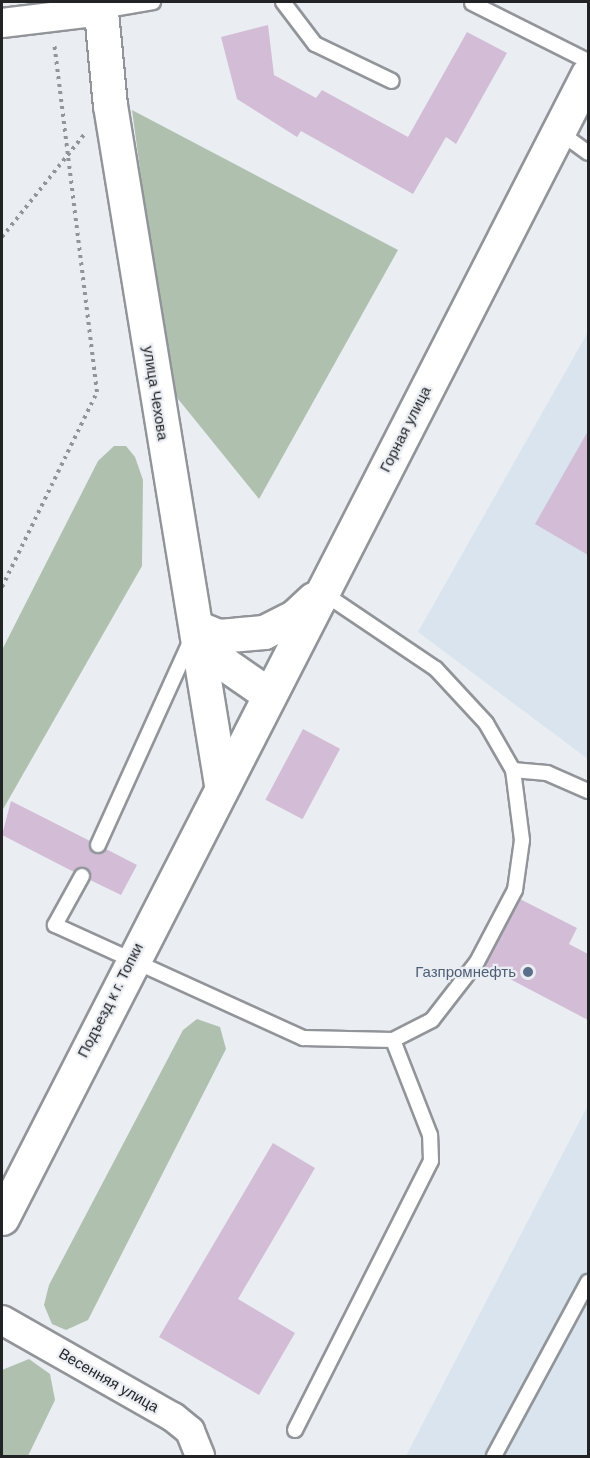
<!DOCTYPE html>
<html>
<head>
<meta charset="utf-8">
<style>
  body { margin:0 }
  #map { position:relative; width:590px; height:1458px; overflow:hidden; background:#eaeef3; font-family:Arial,sans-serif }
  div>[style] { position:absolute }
  .built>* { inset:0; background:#d9e4ee }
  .green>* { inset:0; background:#afc0af }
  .building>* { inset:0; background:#d3bcd5; transform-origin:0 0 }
  .path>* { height:4px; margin-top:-2px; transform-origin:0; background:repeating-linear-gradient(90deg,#919498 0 3px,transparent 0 7.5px) }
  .roads { filter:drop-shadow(2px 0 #919599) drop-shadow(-2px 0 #919599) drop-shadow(0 2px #919599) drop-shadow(0 -2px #919599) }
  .service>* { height:14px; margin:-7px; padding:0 7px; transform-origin:7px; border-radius:7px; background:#fff }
  .minor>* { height:28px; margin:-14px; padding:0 14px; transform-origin:14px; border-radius:14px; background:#fff }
  .tertiary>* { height:33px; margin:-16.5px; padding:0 16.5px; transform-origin:16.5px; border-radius:16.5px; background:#fff }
  .dots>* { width:16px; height:16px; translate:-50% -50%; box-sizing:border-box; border:3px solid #eaeef3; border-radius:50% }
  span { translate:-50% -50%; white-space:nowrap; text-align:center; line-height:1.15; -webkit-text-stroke:4.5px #eaeef3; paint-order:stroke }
  .street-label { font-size:15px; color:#222325 }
  .service-label { font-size:15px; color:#4e5e75 }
  .right { translate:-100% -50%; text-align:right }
  .frame { position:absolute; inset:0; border:3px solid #222325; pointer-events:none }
</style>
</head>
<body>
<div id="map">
  <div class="built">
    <i style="clip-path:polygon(588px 332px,588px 759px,418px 632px)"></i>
    <i style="clip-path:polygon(588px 1105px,588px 1456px,406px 1456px)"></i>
  </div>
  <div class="green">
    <i style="clip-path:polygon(132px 110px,398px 250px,259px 499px,170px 389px)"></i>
    <i style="clip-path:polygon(114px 446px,126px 446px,135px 457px,143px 480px,142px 566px,2px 811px,2px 650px,98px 461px)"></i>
    <i style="clip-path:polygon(197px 1019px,220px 1027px,226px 1049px,88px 1320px,66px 1330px,52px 1324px,44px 1305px,49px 1285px,183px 1030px)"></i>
    <i style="clip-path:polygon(29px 1359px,50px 1374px,55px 1400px,28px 1456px,2px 1456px,2px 1370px)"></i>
  </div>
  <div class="building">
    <i style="clip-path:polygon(268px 25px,274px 75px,316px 98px,322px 90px,408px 137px,467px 32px,507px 53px,456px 144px,446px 137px,413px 194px,301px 131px,297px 137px,237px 99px,221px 37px)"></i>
    <i style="clip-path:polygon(588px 431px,588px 555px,535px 524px)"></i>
    <i style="left:303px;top:729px;width:42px;height:80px;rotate:28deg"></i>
    <i style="clip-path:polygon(11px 801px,90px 841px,94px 853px,106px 849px,137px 865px,121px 895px,90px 880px,86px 868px,74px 872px,2px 835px)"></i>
    <i style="clip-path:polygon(520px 899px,577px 928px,569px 944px,588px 954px,588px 1020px,485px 966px)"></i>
    <i style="clip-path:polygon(273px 1143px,315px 1168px,238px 1299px,295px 1333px,259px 1395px,159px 1337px)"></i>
  </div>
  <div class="path">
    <i style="left:2px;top:237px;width:134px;rotate:-51.3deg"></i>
    <i style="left:2px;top:587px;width:217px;rotate:-64deg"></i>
    <i style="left:97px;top:392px;width:352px;rotate:-97deg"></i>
  </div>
  <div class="roads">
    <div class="service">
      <i style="left:283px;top:2px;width:53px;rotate:52.7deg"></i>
      <i style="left:315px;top:44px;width:85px;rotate:25.7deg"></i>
      <i style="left:472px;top:3px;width:130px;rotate:26.6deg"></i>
      <i style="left:101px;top:11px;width:53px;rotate:-9.8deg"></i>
      <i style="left:558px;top:131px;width:37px;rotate:36deg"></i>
      <i style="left:513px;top:770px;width:34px;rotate:5deg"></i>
      <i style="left:547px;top:773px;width:45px;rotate:23.7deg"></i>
      <i style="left:98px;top:845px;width:225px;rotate:-65.6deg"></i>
      <i style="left:82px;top:876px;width:56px;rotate:118.9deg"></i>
      <i style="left:55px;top:925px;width:273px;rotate:24.5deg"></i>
      <i style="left:303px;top:1038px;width:90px;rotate:1.3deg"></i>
      <i style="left:393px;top:1040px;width:44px;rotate:-27.1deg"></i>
      <i style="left:432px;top:1020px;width:73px;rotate:-52.2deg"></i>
      <i style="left:477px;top:962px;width:81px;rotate:-62.2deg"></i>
      <i style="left:515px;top:890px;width:50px;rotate:-82deg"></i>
      <i style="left:522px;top:840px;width:71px;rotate:-97.3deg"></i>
      <i style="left:513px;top:770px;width:54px;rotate:-119.9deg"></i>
      <i style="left:486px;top:723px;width:74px;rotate:-132.8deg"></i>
      <i style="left:436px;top:669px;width:138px;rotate:-146deg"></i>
      <i style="left:295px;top:1430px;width:301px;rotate:-63.2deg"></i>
      <i style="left:431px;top:1161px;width:26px;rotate:-92deg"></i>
      <i style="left:430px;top:1135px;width:102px;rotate:-111.3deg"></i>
      <i style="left:494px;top:1456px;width:198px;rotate:-61.6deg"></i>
    </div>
    <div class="minor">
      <i style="left:2px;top:23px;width:100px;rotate:-6.9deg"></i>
      <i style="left:2px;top:1320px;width:197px;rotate:29.6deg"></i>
      <i style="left:173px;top:1417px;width:22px;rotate:39deg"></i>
      <i style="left:190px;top:1431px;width:27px;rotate:68deg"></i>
    </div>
    <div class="tertiary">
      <i style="left:100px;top:2px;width:103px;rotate:84.5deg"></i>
      <i style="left:110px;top:105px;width:688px;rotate:80.72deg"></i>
      <i style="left:196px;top:627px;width:24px;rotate:22deg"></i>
      <i style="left:218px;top:636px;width:46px;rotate:-5deg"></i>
      <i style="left:264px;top:632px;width:35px;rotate:-27deg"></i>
      <i style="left:295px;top:616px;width:25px;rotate:-43deg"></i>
      <i style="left:199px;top:631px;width:39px;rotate:53deg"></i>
      <i style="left:222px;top:662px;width:56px;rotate:34.8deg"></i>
      <i style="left:2px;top:1218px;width:1285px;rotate:-62.88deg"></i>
    </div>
  </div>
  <div class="dots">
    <i style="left:528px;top:972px;background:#5c6f8a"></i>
  </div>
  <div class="street-label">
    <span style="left:156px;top:393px;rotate:81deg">улица Чехова</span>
    <span style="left:405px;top:429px;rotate:-63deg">Горная улица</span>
    <span style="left:110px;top:1000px;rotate:-63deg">Подъезд к г. Топки</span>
    <span style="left:109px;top:1380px;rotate:30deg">Весенняя улица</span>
  </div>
  <div class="service-label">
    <span class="right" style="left:516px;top:972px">Газпромнефть</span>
  </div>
  <div class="frame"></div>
</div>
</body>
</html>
